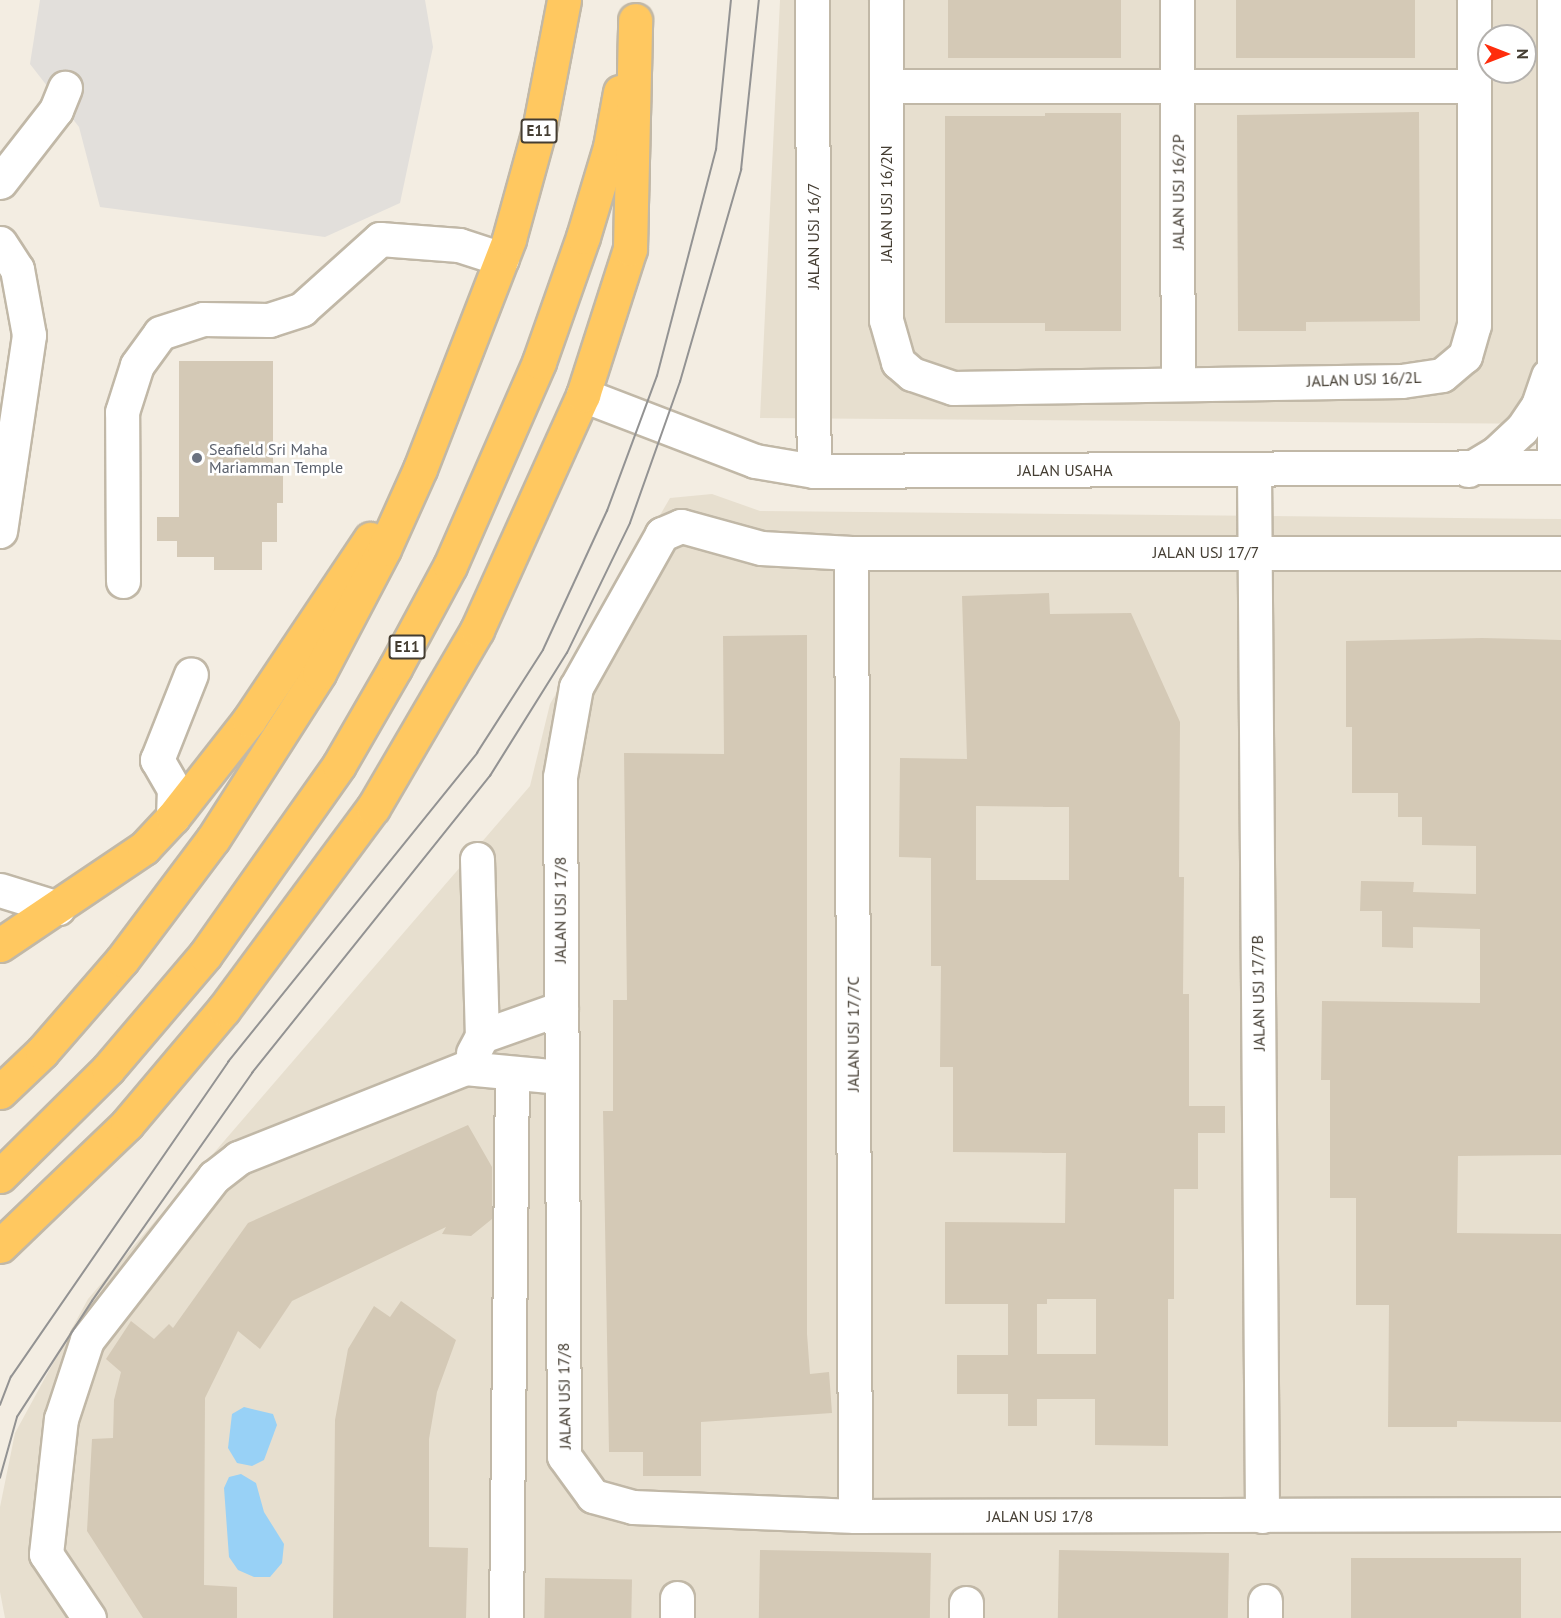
<!DOCTYPE html>
<html>
<head>
<meta charset="utf-8">
<style>
  body { margin:0 }
  #map { position:relative; width:1561px; height:1618px; overflow:hidden; background:#f3ede2; font-family:"PT Sans",sans-serif }
  div>[style] { position:absolute }
  .residential>* { inset:0; background:#e7dfcf }
  .parking>* { inset:0; background:#e2dfdb }
  .water>* { inset:0; background:#98d1f6 }
  .building>* { inset:0; background:#d4c9b6; transform-origin:0 0 }
  .roads { filter:drop-shadow(2px 0 #c1b8a7) drop-shadow(-2px 0 #c1b8a7) drop-shadow(0 2px #c1b8a7) drop-shadow(0 -2px #c1b8a7) }
  .minor>* { height:33px; margin:-16.5px; padding:0 16.5px; transform-origin:16.5px; border-radius:16.5px; background:#fff }
  .highway>* { height:33px; margin:-16.5px; padding:0 16.5px; transform-origin:16.5px; border-radius:16.5px; background:#ffc860 }
  .tram>* { height:1.5px; margin:-0.75px; padding:0 0.75px; transform-origin:0.75px; border-radius:0.75px; background:#939393 }
  .dots>* { width:16px; height:16px; translate:-50% -50%; box-sizing:border-box; border:3px solid #fff; border-radius:50% }
  span { translate:-50% -50%; white-space:nowrap; text-align:center; line-height:1.15; -webkit-text-stroke:5px #fff; paint-order:stroke }
  .shield-label span { padding:2px 4px; background:#fff; border:2px solid; border-radius:4px; -webkit-text-stroke-width:0 }
  .shield-label { font-size:15px; color:#443d32; font-weight:700 }
  .street-label { font-size:16px; color:#443d32 }
  .worship-label { font-size:16px; color:#5b616d }
  .left { translate:0 -50%; text-align:left }
  .north { position:absolute; left:1477px; top:24px; width:60px; height:60px; box-sizing:border-box; background:#fff; border:2px solid #b4b1ad; border-radius:50%; rotate:90deg; font-size:16px; font-weight:700; line-height:24px; text-align:center; color:#443d32 }
  .north::after { content:''; display:block; margin:auto; width:21px; height:27px; background:#ff2d0c; clip-path:polygon(50% 0,100% 100%,50% 72%,0 100%) }
</style>
</head>
<body>
<div id="map">
  <div class="residential">
    <i style="clip-path:polygon(evenodd,780px 0,1561px 0,1561px 424px,760px 418px,780px 0,1489px 36px,1525px 36px,1525px 72px,1489px 72px,1489px 36px)"></i>
    <i style="clip-path:polygon(712px 494px,760px 511px,1561px 519px,1561px 1618px,5px 1618px,0 1592px,0 1507px,15px 1433px,88px 1299px,530px 786px,550px 704px,670px 498px)"></i>
  </div>
  <div class="parking">
    <i style="clip-path:polygon(40px 0,425px 0,433px 47px,400px 203px,325px 237px,100px 207px,79px 127px,30px 64px)"></i>
  </div>
  <div class="water">
    <i style="clip-path:polygon(244px 1407px,273px 1414px,277px 1425px,264px 1460px,252px 1466px,237px 1463px,228px 1448px,232px 1414px)"></i>
    <i style="clip-path:polygon(241px 1474px,256px 1483px,264px 1512px,284px 1544px,282px 1563px,270px 1577px,254px 1577px,238px 1570px,229px 1557px,224px 1488px,229px 1477px)"></i>
  </div>
  <div class="building">
    <i style="left:948px;top:0;width:173px;height:58px"></i>
    <i style="left:1236px;top:0;width:179px;height:58px"></i>
    <i style="clip-path:polygon(1419px 112px,1420px 321px,1306px 322px,1306px 331px,1238px 331px,1237px 115px)"></i>
    <i style="clip-path:polygon(1045px 113px,1121px 113px,1121px 331px,1045px 331px,1045px 323px,945px 323px,945px 116px,1045px 116px)"></i>
    <i style="clip-path:polygon(179px 361px,273px 361px,273px 470px,283px 470px,283px 503px,277px 503px,277px 542px,262px 542px,262px 570px,214px 570px,214px 557px,177px 557px,177px 541px,157px 541px,157px 517px,179px 517px)"></i>
    <i style="clip-path:polygon(evenodd,1049px 593px,1050px 614px,1131px 613px,1180px 722px,1179px 877px,1184px 877px,1183px 994px,1189px 994px,1189px 1106px,1225px 1106px,1225px 1133px,1198px 1133px,1198px 1189px,1174px 1189px,1174px 1299px,1168px 1299px,1168px 1446px,1095px 1445px,1095px 1399px,1037px 1399px,1037px 1426px,1008px 1426px,1008px 1394px,957px 1394px,957px 1355px,1008px 1355px,1008px 1304px,945px 1304px,945px 1222px,1065px 1223px,1066px 1153px,953px 1152px,953px 1067px,940px 1067px,941px 966px,931px 966px,931px 858px,899px 857px,900px 758px,967px 759px,962px 596px,1049px 593px,976px 806px,1069px 807px,1069px 880px,976px 880px,976px 806px,1049px 593px,1047px 1299px,1096px 1299px,1096px 1354px,1037px 1354px,1037px 1304px,1047px 1304px,1047px 1299px)"></i>
    <i style="clip-path:polygon(807px 635px,807px 1334px,810px 1374px,829px 1372px,832px 1413px,701px 1422px,701px 1476px,643px 1476px,643px 1452px,609px 1452px,603px 1111px,613px 1111px,613px 1000px,627px 1000px,624px 753px,724px 754px,723px 636px)"></i>
    <i style="clip-path:polygon(1482px 638px,1561px 640px,1561px 1155px,1458px 1156px,1457px 1233px,1561px 1234px,1561px 1422px,1457px 1421px,1457px 1427px,1388px 1427px,1389px 1305px,1356px 1305px,1356px 1198px,1330px 1198px,1330px 1080px,1321px 1080px,1322px 1001px,1480px 1003px,1480px 929px,1413px 927px,1413px 948px,1382px 947px,1382px 911px,1360px 911px,1361px 881px,1414px 882px,1413px 892px,1476px 894px,1476px 846px,1422px 845px,1422px 817px,1398px 817px,1398px 793px,1352px 793px,1352px 727px,1346px 727px,1346px 641px)"></i>
    <i style="clip-path:polygon(468px 1125px,492px 1167px,492px 1219px,471px 1236px,442px 1234px,446px 1227px,292px 1301px,260px 1349px,238px 1331px,205px 1398px,204px 1585px,237px 1587px,237px 1618px,143px 1618px,87px 1531px,92px 1439px,113px 1438px,114px 1400px,121px 1372px,106px 1359px,131px 1321px,154px 1339px,169px 1324px,173px 1328px,248px 1223px)"></i>
    <i style="clip-path:polygon(401px 1301px,456px 1340px,437px 1392px,429px 1439px,429px 1547px,468px 1548px,466px 1618px,333px 1618px,335px 1420px,348px 1349px,374px 1306px,390px 1317px)"></i>
    <i style="left:760px;top:1550px;width:171px;height:68px;rotate:1deg"></i>
    <i style="left:1059px;top:1550px;width:170px;height:68px;rotate:1deg"></i>
    <i style="left:1351px;top:1558px;width:170px;height:60px"></i>
    <i style="left:545px;top:1578px;width:87px;height:40px;rotate:1deg"></i>
  </div>
  <div class="roads">
    <div class="minor">
      <i style="left:812px;top:0;width:471px;rotate:89.8deg"></i>
      <i style="left:886px;top:0;width:320px;rotate:90deg"></i>
      <i style="left:886px;top:320px;width:44px;rotate:74.1deg"></i>
      <i style="left:898px;top:362px;width:18px;rotate:41deg"></i>
      <i style="left:912px;top:374px;width:43px;rotate:18.9deg"></i>
      <i style="left:953px;top:388px;width:449px;rotate:-0.9deg"></i>
      <i style="left:1402px;top:381px;width:40px;rotate:-8.5deg"></i>
      <i style="left:1442px;top:375px;width:30px;rotate:-40deg"></i>
      <i style="left:1465px;top:356px;width:32px;rotate:-74deg"></i>
      <i style="left:1474px;top:325px;width:325px;rotate:-90deg"></i>
      <i style="left:1177px;top:0;width:384px;rotate:89.9deg"></i>
      <i style="left:886px;top:86px;width:588px"></i>
      <i style="left:0;top:182px;width:91px;rotate:-52.1deg"></i>
      <i style="left:56px;top:110px;width:24px;rotate:-68deg"></i>
      <i style="left:0;top:243px;width:31px;rotate:57deg"></i>
      <i style="left:17px;top:269px;width:67px;rotate:79.7deg"></i>
      <i style="left:29px;top:335px;width:198px;rotate:98.4deg"></i>
      <i style="left:583px;top:395px;width:184px;rotate:21deg"></i>
      <i style="left:755px;top:461px;width:60px;rotate:9.6deg"></i>
      <i style="left:814px;top:471px;width:747px;rotate:-0.31deg"></i>
      <i style="left:1554px;top:467px;width:467px;rotate:-90deg"></i>
      <i style="left:1254px;top:470px;width:1046px;rotate:89.56deg"></i>
      <i style="left:1468px;top:470px;width:33px;rotate:-31deg"></i>
      <i style="left:1496px;top:453px;width:35px;rotate:-43deg"></i>
      <i style="left:1522px;top:429px;width:29px;rotate:-56deg"></i>
      <i style="left:1538px;top:405px;width:31px;rotate:-71deg"></i>
      <i style="left:851px;top:553px;width:963px;rotate:89.76deg"></i>
      <i style="left:1561px;top:553px;width:710px;rotate:180deg"></i>
      <i style="left:851px;top:553px;width:90px;rotate:-176.8deg"></i>
      <i style="left:761px;top:548px;width:83px;rotate:-164.6deg"></i>
      <i style="left:681px;top:526px;width:21px;rotate:157deg"></i>
      <i style="left:662px;top:534px;width:176px;rotate:119.3deg"></i>
      <i style="left:576px;top:687px;width:91px;rotate:100.1deg"></i>
      <i style="left:560px;top:777px;width:679px;rotate:89.66deg"></i>
      <i style="left:564px;top:1456px;width:49px;rotate:54.1deg"></i>
      <i style="left:593px;top:1496px;width:41px;rotate:15.4deg"></i>
      <i style="left:633px;top:1507px;width:222px;rotate:2.3deg"></i>
      <i style="left:855px;top:1516px;width:706px;rotate:-0.16deg"></i>
      <i style="left:123px;top:581px;width:169px;rotate:-90.3deg"></i>
      <i style="left:122px;top:412px;width:49px;rotate:-72.3deg"></i>
      <i style="left:137px;top:365px;width:39px;rotate:-54deg"></i>
      <i style="left:160px;top:333px;width:45px;rotate:-18deg"></i>
      <i style="left:203px;top:319px;width:66px;rotate:0.9deg"></i>
      <i style="left:269px;top:320px;width:35px;rotate:-18deg"></i>
      <i style="left:302px;top:309px;width:105px;rotate:-41.9deg"></i>
      <i style="left:380px;top:239px;width:79px;rotate:4.3deg"></i>
      <i style="left:459px;top:245px;width:45px;rotate:18deg"></i>
      <i style="left:173px;top:817px;width:28px;rotate:-88deg"></i>
      <i style="left:174px;top:789px;width:34px;rotate:-120deg"></i>
      <i style="left:157px;top:760px;width:92px;rotate:-68.4deg"></i>
      <i style="left:477px;top:859px;width:177px;rotate:88.4deg"></i>
      <i style="left:0;top:890px;width:61px;rotate:17.2deg"></i>
      <i style="left:473px;top:1053px;width:19px;rotate:-62deg"></i>
      <i style="left:482px;top:1036px;width:84px;rotate:-19.5deg"></i>
      <i style="left:677px;top:1598px;width:20px;rotate:90deg"></i>
      <i style="left:1265px;top:1601px;width:17px;rotate:90deg"></i>
      <i style="left:966px;top:1603px;width:15px;rotate:90deg"></i>
      <i style="left:89px;top:1618px;width:77px;rotate:-123.9deg"></i>
      <i style="left:46px;top:1554px;width:136px;rotate:-83.7deg"></i>
      <i style="left:61px;top:1419px;width:83px;rotate:-71.8deg"></i>
      <i style="left:87px;top:1340px;width:207px;rotate:-52.1deg"></i>
      <i style="left:214px;top:1177px;width:31px;rotate:-38deg"></i>
      <i style="left:238px;top:1158px;width:244px;rotate:-21.6deg"></i>
      <i style="left:465px;top:1068px;width:96px;rotate:5.4deg"></i>
      <i style="left:506px;top:1618px;width:543px;rotate:-89.37deg"></i>
    </div>
    <div class="highway">
      <i style="left:0;top:945px;width:174px;rotate:-34deg"></i>
      <i style="left:144px;top:848px;width:42px;rotate:-46.9deg"></i>
      <i style="left:173px;top:817px;width:123px;rotate:-51.9deg"></i>
      <i style="left:249px;top:720px;width:218px;rotate:-56.2deg"></i>
      <i style="left:0;top:1092px;width:58px;rotate:-43.6deg"></i>
      <i style="left:42px;top:1052px;width:122px;rotate:-49deg"></i>
      <i style="left:122px;top:960px;width:151px;rotate:-53.1deg"></i>
      <i style="left:213px;top:839px;width:197px;rotate:-57.4deg"></i>
      <i style="left:319px;top:673px;width:140px;rotate:-62.3deg"></i>
      <i style="left:384px;top:549px;width:88px;rotate:-65.8deg"></i>
      <i style="left:420px;top:469px;width:247px;rotate:-68.8deg"></i>
      <i style="left:509px;top:239px;width:113px;rotate:-74.6deg"></i>
      <i style="left:539px;top:130px;width:132px;rotate:-79.1deg"></i>
      <i style="left:0;top:1176px;width:152px;rotate:-44.7deg"></i>
      <i style="left:108px;top:1069px;width:150px;rotate:-49.6deg"></i>
      <i style="left:205px;top:955px;width:232px;rotate:-54.8deg"></i>
      <i style="left:339px;top:765px;width:112px;rotate:-60deg"></i>
      <i style="left:395px;top:668px;width:116px;rotate:-61.7deg"></i>
      <i style="left:450px;top:566px;width:223px;rotate:-66.4deg"></i>
      <i style="left:539px;top:362px;width:133px;rotate:-70.6deg"></i>
      <i style="left:583px;top:237px;width:94px;rotate:-73.3deg"></i>
      <i style="left:610px;top:147px;width:56px;rotate:-79.7deg"></i>
      <i style="left:0;top:1246px;width:176px;rotate:-43.8deg"></i>
      <i style="left:127px;top:1124px;width:150px;rotate:-49.9deg"></i>
      <i style="left:224px;top:1009px;width:250px;rotate:-53.5deg"></i>
      <i style="left:373px;top:808px;width:206px;rotate:-59.7deg"></i>
      <i style="left:477px;top:630px;width:258px;rotate:-65.7deg"></i>
      <i style="left:583px;top:395px;width:153px;rotate:-72.2deg"></i>
      <i style="left:630px;top:249px;width:229px;rotate:-88.7deg"></i>
    </div>
  </div>
  <div class="tram">
    <i style="left:0;top:1405px;width:30px;rotate:-69deg"></i>
    <i style="left:11px;top:1377px;width:383px;rotate:-55.4deg"></i>
    <i style="left:228px;top:1062px;width:397px;rotate:-51.1deg"></i>
    <i style="left:477px;top:753px;width:122px;rotate:-57.3deg"></i>
    <i style="left:543px;top:650px;width:153px;rotate:-65.3deg"></i>
    <i style="left:607px;top:511px;width:144px;rotate:-69.7deg"></i>
    <i style="left:657px;top:376px;width:234px;rotate:-75.4deg"></i>
    <i style="left:716px;top:150px;width:151px;rotate:-84.3deg"></i>
    <i style="left:0;top:1478px;width:63px;rotate:-74.4deg"></i>
    <i style="left:17px;top:1417px;width:138px;rotate:-57.1deg"></i>
    <i style="left:92px;top:1301px;width:279px;rotate:-54.9deg"></i>
    <i style="left:252px;top:1073px;width:381px;rotate:-51.3deg"></i>
    <i style="left:490px;top:776px;width:145px;rotate:-58deg"></i>
    <i style="left:567px;top:653px;width:144px;rotate:-64.1deg"></i>
    <i style="left:630px;top:523px;width:150px;rotate:-70.5deg"></i>
    <i style="left:680px;top:382px;width:221px;rotate:-73.9deg"></i>
    <i style="left:741px;top:170px;width:171px;rotate:-84deg"></i>
  </div>
  <div class="dots">
    <i style="left:197px;top:458px;background:#6b7280"></i>
  </div>
  <div class="shield-label">
    <span style="left:539px;top:131px">E11</span>
    <span style="left:407px;top:647px">E11</span>
  </div>
  <div class="street-label">
    <span style="left:1178px;top:192px;rotate:-90deg">JALAN USJ 16/2P</span>
    <span style="left:886px;top:204px;rotate:-90deg">JALAN USJ 16/2N</span>
    <span style="left:813px;top:236px;rotate:-90deg">JALAN USJ 16/7</span>
    <span style="left:1364px;top:379px;rotate:-2deg">JALAN USJ 16/2L</span>
    <span style="left:1065px;top:470px">JALAN USAHA</span>
    <span style="left:1206px;top:552px">JALAN USJ 17/7</span>
    <span style="left:560px;top:910px;rotate:-90deg">JALAN USJ 17/8</span>
    <span style="left:1258px;top:993px;rotate:-91deg">JALAN USJ 17/7B</span>
    <span style="left:853px;top:1034px;rotate:-90deg">JALAN USJ 17/7C</span>
    <span style="left:564px;top:1396px;rotate:-91deg">JALAN USJ 17/8</span>
    <span style="left:1040px;top:1516px">JALAN USJ 17/8</span>
  </div>
  <div class="worship-label">
    <span class="left" style="left:209px;top:458px">Seafield Sri Maha<br>Mariamman Temple</span>
  </div>
  <div class="north">N</div>
</div>
</body>
</html>
